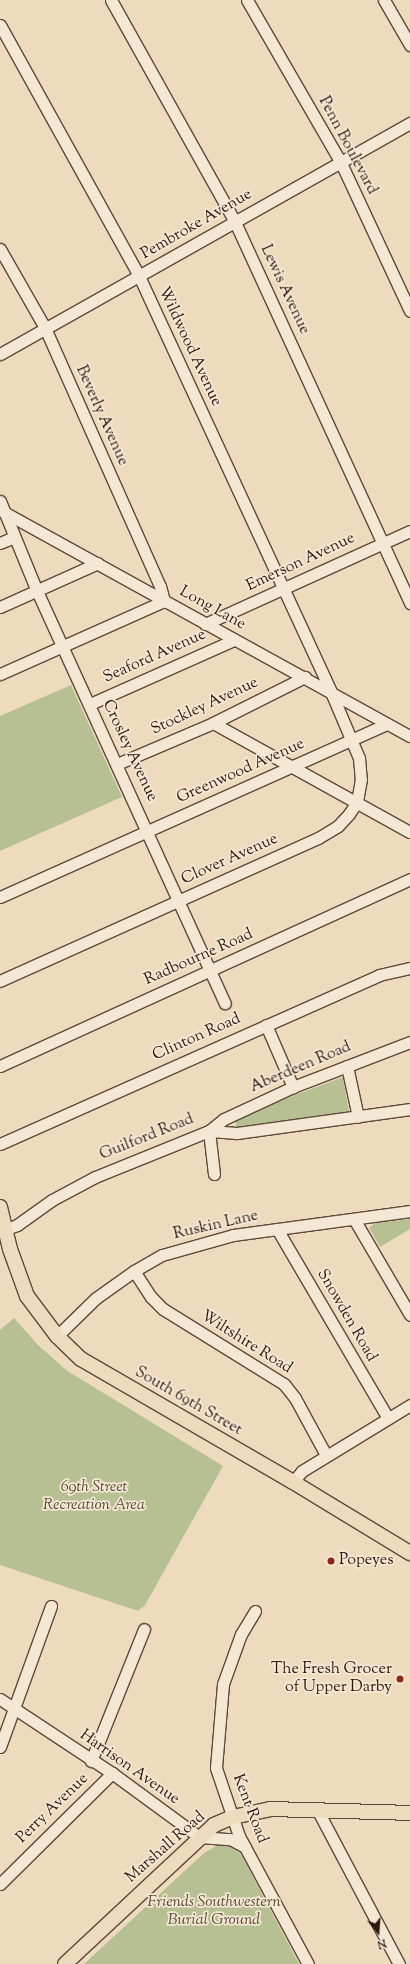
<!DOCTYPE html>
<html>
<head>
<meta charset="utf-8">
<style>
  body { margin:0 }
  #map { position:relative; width:410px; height:1964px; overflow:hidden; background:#eedbbe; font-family:"Sorts Mill Goudy",serif }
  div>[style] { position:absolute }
  .green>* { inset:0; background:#b7c093 }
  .roads { filter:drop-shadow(1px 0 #5f483a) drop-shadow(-1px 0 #5f483a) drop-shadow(0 1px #5f483a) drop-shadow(0 -1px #5f483a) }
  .minor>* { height:11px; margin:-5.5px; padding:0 5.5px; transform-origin:5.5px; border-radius:5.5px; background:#f4e8d5 }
  .major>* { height:14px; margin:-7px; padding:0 7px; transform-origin:7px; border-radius:7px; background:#eedbbe }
  .dots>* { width:11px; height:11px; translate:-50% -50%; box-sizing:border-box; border:2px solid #f4e8d5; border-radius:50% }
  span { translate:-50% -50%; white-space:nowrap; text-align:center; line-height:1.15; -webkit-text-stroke:3.5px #f4e8d5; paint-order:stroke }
  .street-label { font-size:16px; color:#2f170e }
  .park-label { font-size:16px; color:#584a36; font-style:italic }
  .poi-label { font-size:16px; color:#2f170e }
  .left { translate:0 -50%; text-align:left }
  .right { translate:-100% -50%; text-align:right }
  .north { position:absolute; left:358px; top:1912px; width:40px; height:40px; -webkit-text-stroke:3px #f4e8d5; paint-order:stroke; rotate:163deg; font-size:11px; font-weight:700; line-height:16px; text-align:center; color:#2f170e }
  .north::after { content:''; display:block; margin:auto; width:14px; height:18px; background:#2f170e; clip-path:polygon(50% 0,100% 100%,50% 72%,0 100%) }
</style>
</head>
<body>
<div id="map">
  <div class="green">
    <i style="clip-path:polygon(71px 685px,122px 797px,0 851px,0 716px)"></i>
    <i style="clip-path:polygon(343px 1077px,349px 1112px,237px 1129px,235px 1118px)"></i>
    <i style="clip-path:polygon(410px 1219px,410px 1229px,380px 1247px,369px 1228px,375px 1223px)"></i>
    <i style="clip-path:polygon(14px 1318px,38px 1345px,66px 1370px,223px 1466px,145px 1605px,138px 1611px,0 1565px,0 1330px)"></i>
    <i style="clip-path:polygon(218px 1845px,230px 1846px,241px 1854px,299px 1964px,84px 1964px,204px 1853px)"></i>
  </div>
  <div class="roads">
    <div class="minor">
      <i style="left:111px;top:0;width:252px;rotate:60.8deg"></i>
      <i style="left:234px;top:220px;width:422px;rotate:65.3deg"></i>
      <i style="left:247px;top:0;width:188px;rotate:60deg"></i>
      <i style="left:341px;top:163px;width:163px;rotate:65deg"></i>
      <i style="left:384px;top:0;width:52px;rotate:60deg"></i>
      <i style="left:0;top:25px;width:287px;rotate:61deg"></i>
      <i style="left:139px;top:276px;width:458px;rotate:65.2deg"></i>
      <i style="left:331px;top:692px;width:72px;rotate:67deg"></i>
      <i style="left:359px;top:758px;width:21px;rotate:85deg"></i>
      <i style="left:361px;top:779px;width:23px;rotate:100deg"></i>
      <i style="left:357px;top:802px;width:14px;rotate:124deg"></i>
      <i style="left:349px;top:814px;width:16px;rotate:133deg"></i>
      <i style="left:338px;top:826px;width:23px;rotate:149deg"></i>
      <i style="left:318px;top:838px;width:349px;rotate:155.8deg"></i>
      <i style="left:0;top:249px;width:91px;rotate:60.3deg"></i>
      <i style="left:45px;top:328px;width:282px;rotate:66deg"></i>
      <i style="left:160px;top:586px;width:16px;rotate:75deg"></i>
      <i style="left:164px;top:601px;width:180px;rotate:156deg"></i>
      <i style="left:0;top:354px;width:471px;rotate:-29.4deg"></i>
      <i style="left:0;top:501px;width:97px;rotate:67.7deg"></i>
      <i style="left:37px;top:591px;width:453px;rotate:65.5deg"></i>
      <i style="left:2px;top:511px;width:466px;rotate:28.9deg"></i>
      <i style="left:0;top:543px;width:15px;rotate:-23deg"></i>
      <i style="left:0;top:607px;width:107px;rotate:-24.2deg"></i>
      <i style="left:205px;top:624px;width:225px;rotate:-24.4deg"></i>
      <i style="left:90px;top:704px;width:158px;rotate:-24deg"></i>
      <i style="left:213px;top:723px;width:225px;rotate:29deg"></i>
      <i style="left:117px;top:764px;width:104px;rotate:-23.1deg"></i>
      <i style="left:213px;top:723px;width:103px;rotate:-26.6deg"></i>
      <i style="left:0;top:897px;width:423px;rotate:-24.1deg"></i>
      <i style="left:266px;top:1025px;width:68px;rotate:66.5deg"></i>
      <i style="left:0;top:1066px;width:451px;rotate:-24.5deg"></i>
      <i style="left:347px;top:1066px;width:52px;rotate:77.8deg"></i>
      <i style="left:0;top:1144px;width:415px;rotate:-24deg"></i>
      <i style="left:379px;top:975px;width:32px;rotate:-13deg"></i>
      <i style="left:214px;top:1174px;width:43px;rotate:-96.6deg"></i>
      <i style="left:209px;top:1131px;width:19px;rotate:-39deg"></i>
      <i style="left:224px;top:1119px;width:76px;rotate:-24.9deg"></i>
      <i style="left:293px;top:1087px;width:125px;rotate:-21deg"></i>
      <i style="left:354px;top:1219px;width:111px;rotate:59.7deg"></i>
      <i style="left:277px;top:1229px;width:219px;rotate:59.6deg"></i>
      <i style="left:0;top:1231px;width:18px;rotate:-19deg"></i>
      <i style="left:17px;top:1225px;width:43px;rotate:-35.5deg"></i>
      <i style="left:52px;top:1200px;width:49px;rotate:-28.1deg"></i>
      <i style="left:95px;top:1177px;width:123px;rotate:-22deg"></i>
      <i style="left:209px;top:1131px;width:28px;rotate:4deg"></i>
      <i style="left:237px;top:1133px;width:175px;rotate:-7.9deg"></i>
      <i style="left:134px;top:1271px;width:31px;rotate:57deg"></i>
      <i style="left:151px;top:1297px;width:17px;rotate:45deg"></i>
      <i style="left:163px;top:1309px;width:142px;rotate:31.8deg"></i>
      <i style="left:284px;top:1384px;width:18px;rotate:52deg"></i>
      <i style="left:295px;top:1398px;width:65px;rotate:61.5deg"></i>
      <i style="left:57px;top:1336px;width:54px;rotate:-44.3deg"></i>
      <i style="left:96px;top:1298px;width:47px;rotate:-35.4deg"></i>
      <i style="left:134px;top:1271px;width:32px;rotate:-30deg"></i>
      <i style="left:162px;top:1255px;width:74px;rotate:-15.7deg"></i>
      <i style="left:233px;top:1235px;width:179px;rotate:-7.7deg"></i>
      <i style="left:293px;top:1482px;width:14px;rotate:-51deg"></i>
      <i style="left:302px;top:1471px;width:127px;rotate:-31.4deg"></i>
      <i style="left:255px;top:1611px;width:27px;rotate:121deg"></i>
      <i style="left:241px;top:1634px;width:53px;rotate:109.8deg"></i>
      <i style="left:223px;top:1684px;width:84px;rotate:94.8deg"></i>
      <i style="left:216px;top:1768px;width:72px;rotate:71.3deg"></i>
      <i style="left:239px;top:1836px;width:145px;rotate:61.7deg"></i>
      <i style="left:0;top:1699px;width:134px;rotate:33.5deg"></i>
      <i style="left:112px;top:1773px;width:108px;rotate:36.3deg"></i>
      <i style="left:199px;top:1837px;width:31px;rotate:4deg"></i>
      <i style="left:230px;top:1839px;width:17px;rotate:28deg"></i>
      <i style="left:0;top:1747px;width:150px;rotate:-70.1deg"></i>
      <i style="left:91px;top:1761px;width:142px;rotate:-68.1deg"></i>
      <i style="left:319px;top:1813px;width:171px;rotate:62.1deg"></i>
      <i style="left:0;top:1884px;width:158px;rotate:-44.7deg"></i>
    </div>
    <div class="major">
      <i style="left:0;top:1207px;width:43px;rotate:76.6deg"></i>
      <i style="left:10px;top:1249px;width:50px;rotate:70.1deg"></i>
      <i style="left:27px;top:1296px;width:50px;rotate:53.1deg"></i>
      <i style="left:57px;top:1336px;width:33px;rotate:44deg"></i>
      <i style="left:81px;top:1359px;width:245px;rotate:30.1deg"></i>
      <i style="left:293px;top:1482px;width:137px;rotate:31.3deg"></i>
      <i style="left:65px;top:1964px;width:204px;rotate:-43deg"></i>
      <i style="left:214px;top:1825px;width:21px;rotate:-23deg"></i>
      <i style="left:233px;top:1817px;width:38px;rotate:-12deg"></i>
      <i style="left:270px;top:1809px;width:140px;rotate:1.6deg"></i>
    </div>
  </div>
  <div class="dots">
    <i style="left:331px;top:1561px;background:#8f2418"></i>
    <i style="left:400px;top:1679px;background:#8f2418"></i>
  </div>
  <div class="street-label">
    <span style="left:347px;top:146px;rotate:62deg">Penn Boulevard</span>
    <span style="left:197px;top:225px;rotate:-30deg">Pembroke Avenue</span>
    <span style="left:284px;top:290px;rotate:65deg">Lewis Avenue</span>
    <span style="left:189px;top:347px;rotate:65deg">Wildwood Avenue</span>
    <span style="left:101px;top:416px;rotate:66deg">Beverly Avenue</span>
    <span style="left:301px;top:563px;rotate:-25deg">Emerson Avenue</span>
    <span style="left:212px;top:609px;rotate:29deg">Long Lane</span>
    <span style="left:155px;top:657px;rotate:-24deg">Seaford Avenue</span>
    <span style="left:205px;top:707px;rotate:-25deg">Stockley Avenue</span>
    <span style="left:129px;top:751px;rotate:65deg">Crosley Avenue</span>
    <span style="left:241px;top:772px;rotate:-24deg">Greenwood Avenue</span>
    <span style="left:230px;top:860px;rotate:-24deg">Clover Avenue</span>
    <span style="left:199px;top:958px;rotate:-24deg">Radbourne Road</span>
    <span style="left:197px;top:1038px;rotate:-24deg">Clinton Road</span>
    <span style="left:301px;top:1068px;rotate:-23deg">Aberdeen Road</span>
    <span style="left:147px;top:1138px;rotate:-22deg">Guilford Road</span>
    <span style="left:216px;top:1226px;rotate:-13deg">Ruskin Lane</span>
    <span style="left:346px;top:1316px;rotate:60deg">Snowden Road</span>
    <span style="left:246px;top:1343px;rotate:32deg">Wiltshire Road</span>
    <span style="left:188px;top:1402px;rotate:30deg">South 69th Street</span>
    <span style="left:129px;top:1768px;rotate:35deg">Harrison Avenue</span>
    <span style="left:53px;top:1809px;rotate:-44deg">Perry Avenue</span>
    <span style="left:249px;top:1809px;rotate:69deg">Kent Road</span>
    <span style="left:166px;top:1848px;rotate:-41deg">Marshall Road</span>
  </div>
  <div class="park-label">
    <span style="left:94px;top:1497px">69th Street<br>Recreation Area</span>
    <span style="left:214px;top:1912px">Friends Southwestern<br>Burial Ground</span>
  </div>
  <div class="poi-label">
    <span class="left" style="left:339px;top:1561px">Popeyes</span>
    <span class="right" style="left:392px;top:1679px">The Fresh Grocer<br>of Upper Darby</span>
  </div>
  <div class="north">N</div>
</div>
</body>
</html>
